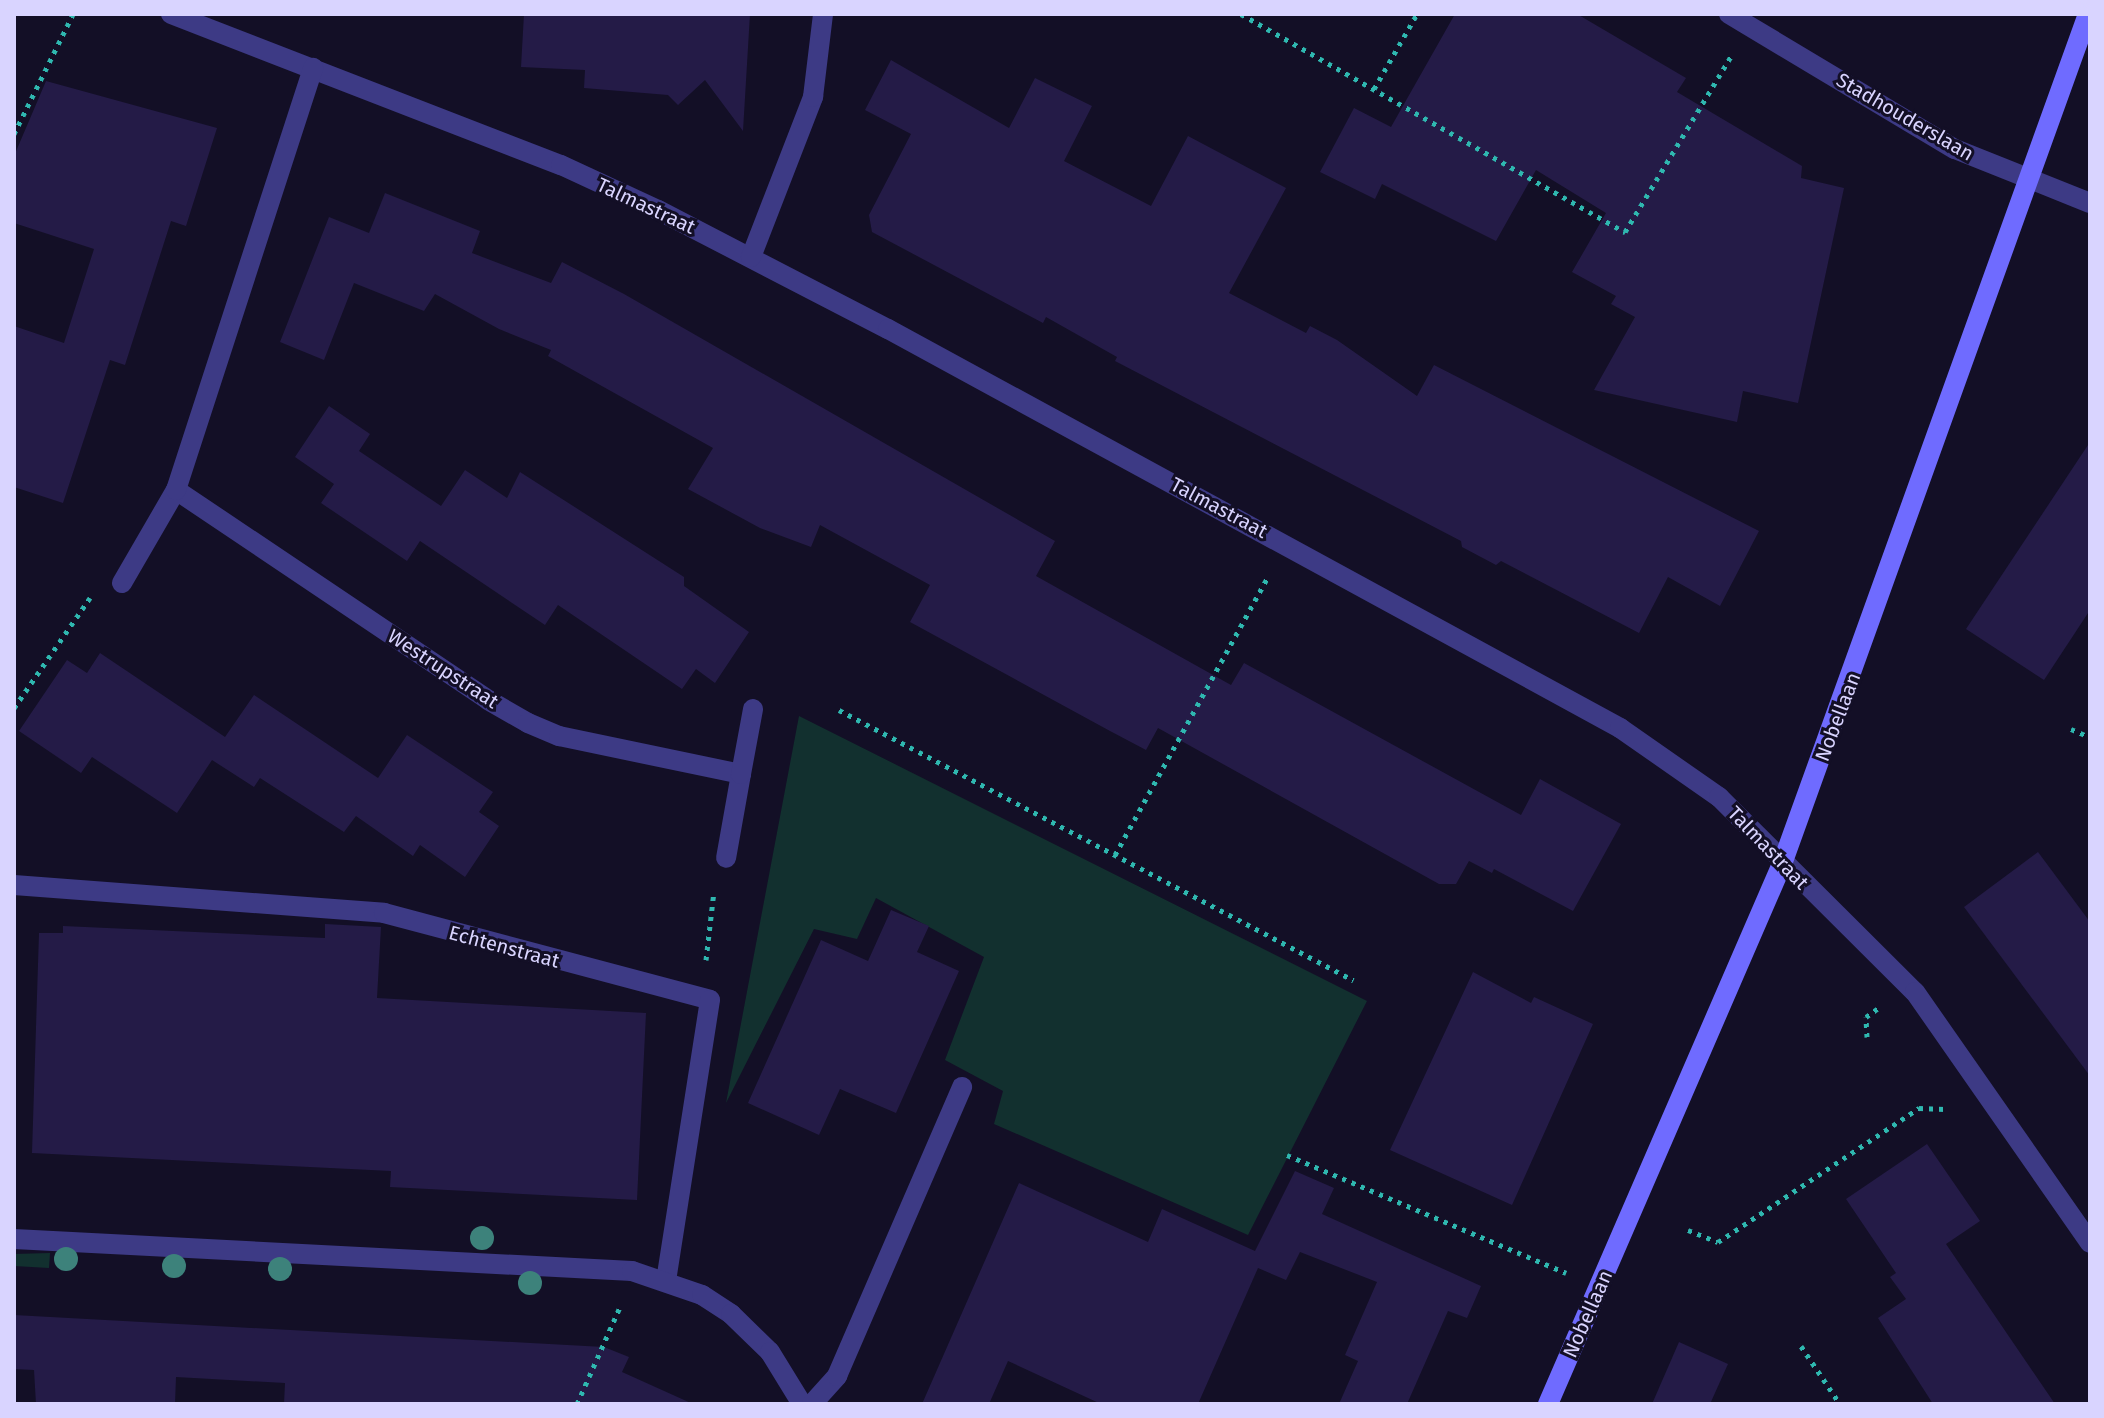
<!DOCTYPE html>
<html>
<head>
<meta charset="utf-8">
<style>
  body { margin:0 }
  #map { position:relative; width:2104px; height:1418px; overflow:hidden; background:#130f26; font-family:"Fira Sans",sans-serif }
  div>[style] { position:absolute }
  .green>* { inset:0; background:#12302f }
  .building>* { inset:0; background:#241b47 }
  .path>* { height:5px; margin-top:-2.5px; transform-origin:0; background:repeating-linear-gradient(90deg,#2fb8b0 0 4px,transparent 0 10px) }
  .lane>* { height:20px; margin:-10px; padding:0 10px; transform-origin:10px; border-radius:10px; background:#3d3a85 }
  .street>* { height:20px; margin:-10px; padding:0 10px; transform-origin:10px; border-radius:10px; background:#3d3a85 }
  .secondary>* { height:20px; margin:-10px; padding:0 10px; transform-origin:10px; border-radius:10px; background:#6f6bff }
  .trees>* { width:24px; height:24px; margin:-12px; border-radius:50%; background:#3d827b }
  span { translate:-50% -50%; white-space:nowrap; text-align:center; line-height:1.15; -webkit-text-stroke:6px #130f26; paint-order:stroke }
  .street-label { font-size:20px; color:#d9d4ff }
  .frame { position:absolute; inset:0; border:16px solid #d9d4ff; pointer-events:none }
</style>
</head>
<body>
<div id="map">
  <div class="green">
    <i style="clip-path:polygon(799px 716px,1367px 1001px,1248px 1235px,994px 1124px,1003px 1091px,945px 1060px,984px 957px,876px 898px,857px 939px,814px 929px,726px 1103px)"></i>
    <i style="clip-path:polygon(50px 1253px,49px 1268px,14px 1266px,14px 1254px)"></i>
  </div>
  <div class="building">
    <i style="clip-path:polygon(524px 14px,750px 14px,743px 131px,705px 80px,678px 105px,668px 95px,584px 88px,585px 70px,521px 67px)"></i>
    <i style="clip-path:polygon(1455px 14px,1577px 14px,1686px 78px,1677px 92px,1802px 166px,1801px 178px,1844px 188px,1798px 403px,1743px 391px,1737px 422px,1594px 390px,1635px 317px,1611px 304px,1616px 296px,1572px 272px,1606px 213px,1536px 170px,1496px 241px,1382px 184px,1375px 199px,1320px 172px,1354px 108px,1391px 127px)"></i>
    <i style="clip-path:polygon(891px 60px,1009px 128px,1035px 78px,1092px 106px,1064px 161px,1151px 206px,1188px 136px,1286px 188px,1229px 293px,1306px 333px,1310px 326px,1337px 340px,1417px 396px,1434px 365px,1759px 531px,1720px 606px,1668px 577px,1639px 633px,1501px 561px,1496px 565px,1462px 547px,1461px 541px,1115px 361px,1117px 357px,1046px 317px,1043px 323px,872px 232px,869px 215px,911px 134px,865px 110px)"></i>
    <i style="clip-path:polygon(46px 81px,217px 128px,186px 226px,171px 221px,125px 365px,110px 360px,63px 503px,14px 487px,14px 326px,64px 343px,94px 249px,14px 223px,14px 156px)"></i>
    <i style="clip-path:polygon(385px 193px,480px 231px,472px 253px,551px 283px,562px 262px,624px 294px,1055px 541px,1036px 576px,1231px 685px,1244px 663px,1521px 815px,1540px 779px,1621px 824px,1573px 911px,1494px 869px,1492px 873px,1469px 861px,1456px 884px,1439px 884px,1158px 728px,1146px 750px,1110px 731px,910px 622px,930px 585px,820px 525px,811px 547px,760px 528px,688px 489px,713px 448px,548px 356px,551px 350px,499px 329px,435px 294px,424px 311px,354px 283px,324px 360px,280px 342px,329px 217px,369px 233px)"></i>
    <i style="clip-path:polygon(329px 406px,370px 434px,359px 451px,441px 506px,465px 470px,507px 498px,520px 472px,684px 577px,684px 586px,749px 632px,715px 683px,696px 669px,682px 689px,558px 605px,545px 625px,420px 541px,407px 561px,321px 503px,334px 484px,295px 457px)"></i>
    <i style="clip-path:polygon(2090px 442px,2090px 610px,2044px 680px,1966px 629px)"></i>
    <i style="clip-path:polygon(100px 653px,225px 737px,254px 695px,378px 778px,407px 735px,493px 792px,479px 812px,499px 826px,465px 877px,420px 845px,413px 856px,356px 816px,344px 832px,260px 778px,254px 787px,212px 760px,177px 813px,92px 757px,81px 773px,19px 731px,67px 660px,87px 673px)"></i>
    <i style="clip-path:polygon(2038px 852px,2090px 922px,2090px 1076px,1964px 907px)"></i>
    <i style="clip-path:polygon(891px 910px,929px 926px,917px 952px,959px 971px,896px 1113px,840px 1089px,819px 1135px,748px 1103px,821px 940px,868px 961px)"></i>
    <i style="clip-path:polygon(325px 924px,381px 927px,377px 998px,646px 1013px,637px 1200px,390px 1187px,391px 1171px,32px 1153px,39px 933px,63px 933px,63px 926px,325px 938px)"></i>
    <i style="clip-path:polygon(1473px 972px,1531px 1003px,1534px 997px,1593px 1024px,1512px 1205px,1390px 1150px)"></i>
    <i style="clip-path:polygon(1927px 1144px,1980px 1221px,1946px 1244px,2055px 1404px,1933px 1404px,1878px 1318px,1906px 1299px,1890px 1277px,1896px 1273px,1846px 1199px)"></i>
    <i style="clip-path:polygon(1295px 1171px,1334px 1188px,1322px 1214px,1481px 1286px,1467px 1318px,1448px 1311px,1407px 1404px,1339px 1404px,1358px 1361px,1345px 1355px,1377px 1282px,1300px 1252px,1286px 1280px,1258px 1268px,1198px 1404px,1101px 1404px,1008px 1361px,989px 1404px,922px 1404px,1019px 1183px,1148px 1242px,1162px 1209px,1255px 1251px)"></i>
    <i style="clip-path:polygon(14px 1315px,604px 1347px,629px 1357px,622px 1372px,693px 1404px,284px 1404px,285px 1383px,176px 1377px,175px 1404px,36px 1404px,34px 1370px,14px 1369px)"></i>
    <i style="clip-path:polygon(1679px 1342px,1728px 1364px,1710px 1404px,1652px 1404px)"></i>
  </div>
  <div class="path">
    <i style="left:1241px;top:14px;width:442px;rotate:29.6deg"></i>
    <i style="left:1625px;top:232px;width:205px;rotate:-58.9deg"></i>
    <i style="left:1374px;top:89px;width:86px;rotate:-60.2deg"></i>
    <i style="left:14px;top:134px;width:134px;rotate:-63.8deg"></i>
    <i style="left:14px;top:708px;width:134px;rotate:-55.4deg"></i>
    <i style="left:839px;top:710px;width:581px;rotate:27.71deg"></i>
    <i style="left:2071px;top:729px;width:21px;rotate:23deg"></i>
    <i style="left:1115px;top:855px;width:317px;rotate:-61.2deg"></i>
    <i style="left:706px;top:960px;width:69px;rotate:-83.4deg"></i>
    <i style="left:1867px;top:1037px;width:20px;rotate:-93deg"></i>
    <i style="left:1866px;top:1017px;width:17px;rotate:-36deg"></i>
    <i style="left:1287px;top:1155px;width:303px;rotate:22.9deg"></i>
    <i style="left:1688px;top:1230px;width:32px;rotate:22deg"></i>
    <i style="left:1718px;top:1242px;width:242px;rotate:-33.7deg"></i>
    <i style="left:1919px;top:1108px;width:26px;rotate:2deg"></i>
    <i style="left:1801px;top:1346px;width:70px;rotate:56.1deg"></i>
    <i style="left:577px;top:1404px;width:106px;rotate:-66.1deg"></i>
  </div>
  <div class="lane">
    <i style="left:14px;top:885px;width:371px;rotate:4.3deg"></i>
    <i style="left:384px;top:913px;width:337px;rotate:14.9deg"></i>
    <i style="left:710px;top:1000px;width:284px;rotate:98.9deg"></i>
  </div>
  <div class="street">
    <i style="left:171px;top:14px;width:418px;rotate:21.2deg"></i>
    <i style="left:561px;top:165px;width:107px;rotate:24.9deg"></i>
    <i style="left:658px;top:210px;width:259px;rotate:27.4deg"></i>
    <i style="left:888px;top:329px;width:834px;rotate:28.59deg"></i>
    <i style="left:1620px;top:728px;width:121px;rotate:34.9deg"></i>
    <i style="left:1719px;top:797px;width:276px;rotate:44.9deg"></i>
    <i style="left:1915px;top:992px;width:306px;rotate:55.1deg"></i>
    <i style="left:1729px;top:14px;width:263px;rotate:30.9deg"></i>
    <i style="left:1955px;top:149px;width:145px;rotate:21.8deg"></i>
    <i style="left:751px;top:257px;width:172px;rotate:-68.8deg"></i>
    <i style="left:813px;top:97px;width:84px;rotate:-83.1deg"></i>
    <i style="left:176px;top:490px;width:376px;rotate:33.9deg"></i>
    <i style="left:488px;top:700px;width:46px;rotate:29.9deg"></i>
    <i style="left:528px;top:723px;width:34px;rotate:23deg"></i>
    <i style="left:559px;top:736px;width:186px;rotate:11.8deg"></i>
    <i style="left:741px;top:774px;width:85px;rotate:100.1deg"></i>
    <i style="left:122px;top:583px;width:108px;rotate:-59.9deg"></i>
    <i style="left:176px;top:490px;width:444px;rotate:-72deg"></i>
    <i style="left:741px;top:774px;width:66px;rotate:-79.5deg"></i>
    <i style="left:14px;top:1239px;width:619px;rotate:2.96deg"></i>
    <i style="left:632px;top:1271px;width:74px;rotate:18.9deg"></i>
    <i style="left:702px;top:1295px;width:35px;rotate:33deg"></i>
    <i style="left:731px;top:1314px;width:54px;rotate:44.3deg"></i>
    <i style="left:770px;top:1352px;width:61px;rotate:58.4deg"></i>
    <i style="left:812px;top:1404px;width:38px;rotate:-48deg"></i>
    <i style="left:837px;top:1376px;width:315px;rotate:-66.6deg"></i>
  </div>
  <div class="secondary">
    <i style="left:1548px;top:1404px;width:589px;rotate:-66.57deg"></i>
    <i style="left:1782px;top:864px;width:903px;rotate:-70.2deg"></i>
  </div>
  <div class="trees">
    <i style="left:482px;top:1238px"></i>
    <i style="left:66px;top:1259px"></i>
    <i style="left:174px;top:1266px"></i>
    <i style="left:280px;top:1269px"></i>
    <i style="left:530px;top:1283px"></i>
  </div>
  <div class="street-label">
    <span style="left:1905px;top:117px;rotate:30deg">Stadhouderslaan</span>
    <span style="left:646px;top:206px;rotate:25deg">Talmastraat</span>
    <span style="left:1219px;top:508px;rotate:28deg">Talmastraat</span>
    <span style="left:443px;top:669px;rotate:33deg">Westrupstraat</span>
    <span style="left:1838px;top:717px;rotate:-69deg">Nobellaan</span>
    <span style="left:1768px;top:848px;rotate:46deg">Talmastraat</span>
    <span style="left:504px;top:947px;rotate:15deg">Echtenstraat</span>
    <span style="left:1588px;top:1314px;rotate:-66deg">Nobellaan</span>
  </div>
  <div class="frame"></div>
</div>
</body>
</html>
